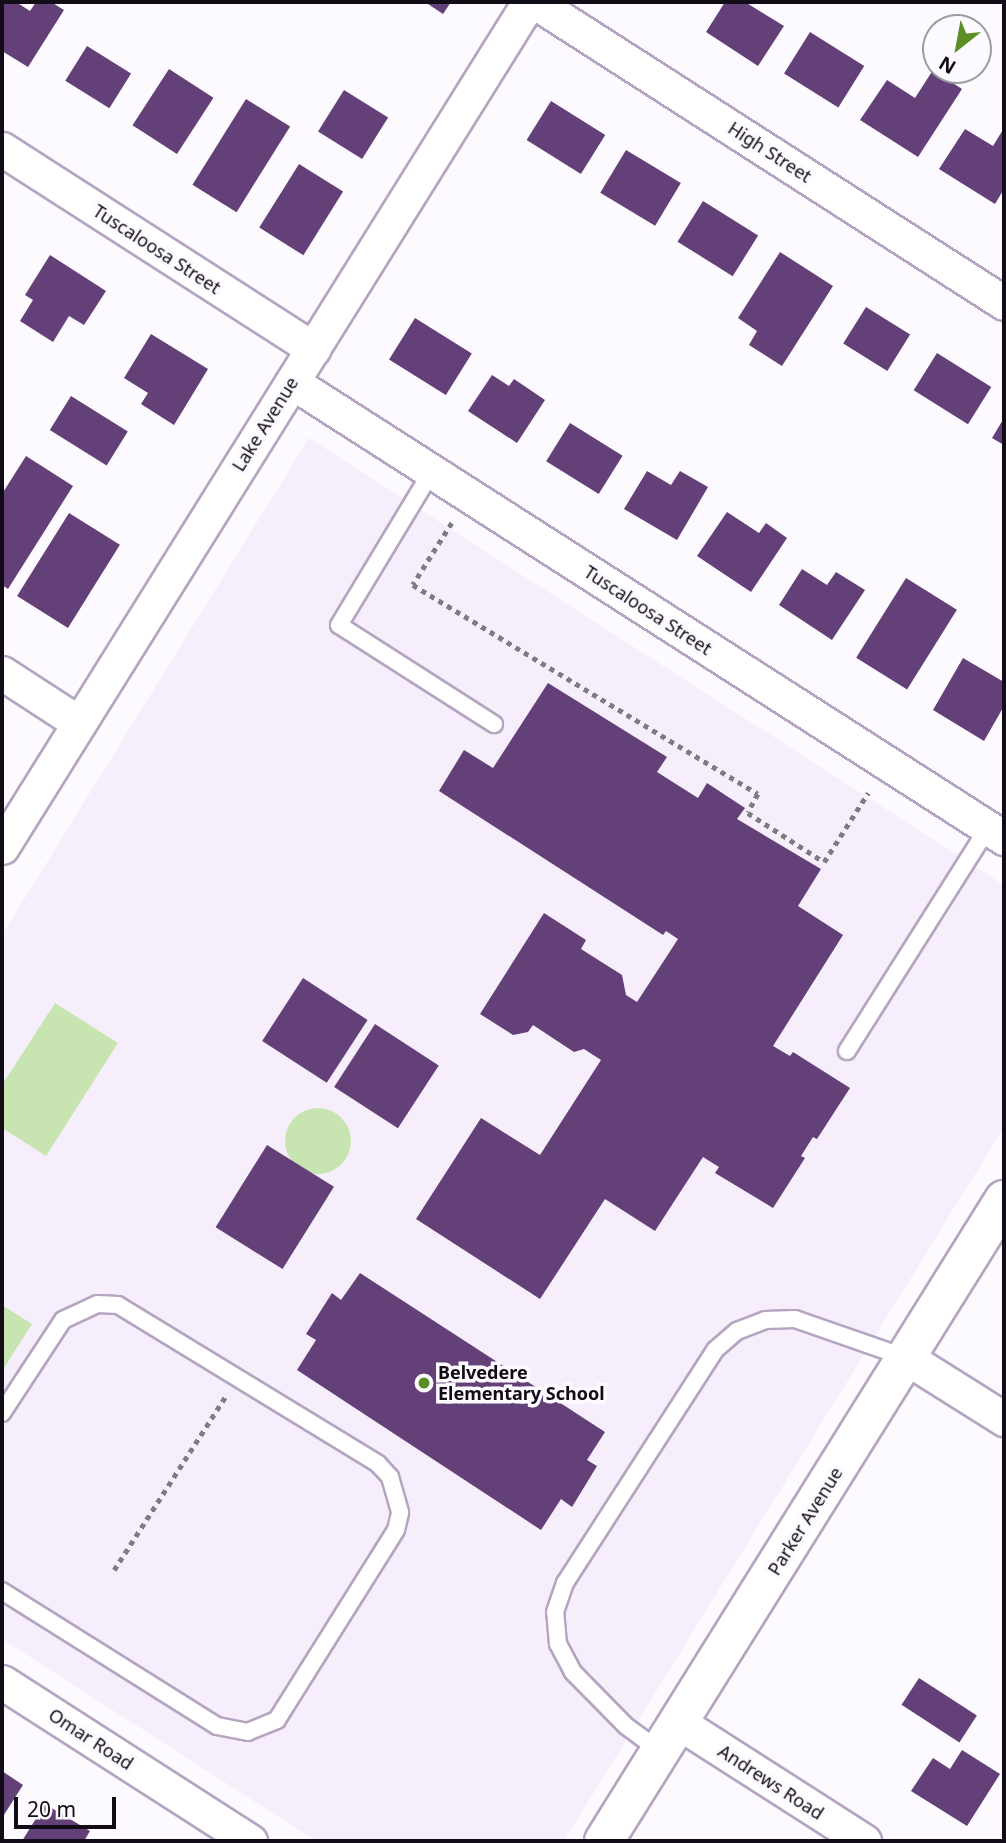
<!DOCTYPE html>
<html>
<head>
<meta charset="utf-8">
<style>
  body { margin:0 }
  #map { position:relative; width:1006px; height:1843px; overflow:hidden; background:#fcf9ff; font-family:"Noto Sans",sans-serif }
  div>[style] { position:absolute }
  .built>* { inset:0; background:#f7eefc }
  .green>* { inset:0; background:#c8e5b1 }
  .round { border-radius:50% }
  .building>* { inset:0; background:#644078; transform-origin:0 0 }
  .path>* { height:4.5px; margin-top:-2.25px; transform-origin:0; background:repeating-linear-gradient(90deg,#7f7b83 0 5px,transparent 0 10px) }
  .roads { filter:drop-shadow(2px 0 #b5a5c0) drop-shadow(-2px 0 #b5a5c0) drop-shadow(0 2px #b5a5c0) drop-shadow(0 -2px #b5a5c0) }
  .service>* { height:16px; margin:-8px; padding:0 8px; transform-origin:8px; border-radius:8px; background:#fff }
  .minor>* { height:33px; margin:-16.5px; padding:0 16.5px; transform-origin:16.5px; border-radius:16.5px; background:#fff }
  .tertiary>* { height:38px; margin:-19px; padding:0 19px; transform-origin:19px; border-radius:19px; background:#fff }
  .dots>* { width:19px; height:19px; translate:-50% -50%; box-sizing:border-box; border:4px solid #fcf9ff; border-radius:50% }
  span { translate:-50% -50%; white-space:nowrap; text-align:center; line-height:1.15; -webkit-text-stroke:7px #fcf9ff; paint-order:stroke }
  .street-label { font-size:18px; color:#110c15 }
  .poi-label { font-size:18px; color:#110c15; font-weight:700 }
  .left { translate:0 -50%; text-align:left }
  .frame { position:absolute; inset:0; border:4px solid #110c15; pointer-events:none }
  .north { position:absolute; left:922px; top:14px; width:70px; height:70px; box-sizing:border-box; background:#fcf9ff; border:2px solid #9e9aa1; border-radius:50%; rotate:211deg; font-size:19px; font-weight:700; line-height:28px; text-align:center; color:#110c15 }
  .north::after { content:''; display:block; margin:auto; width:24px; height:32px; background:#5c8e26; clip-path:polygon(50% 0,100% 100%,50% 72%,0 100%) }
  .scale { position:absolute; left:14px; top:1797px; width:102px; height:32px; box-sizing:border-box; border:4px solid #110c15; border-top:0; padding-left:9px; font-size:21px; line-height:24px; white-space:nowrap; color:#110c15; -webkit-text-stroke:5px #fcf9ff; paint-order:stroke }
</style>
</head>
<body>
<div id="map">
  <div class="built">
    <i style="clip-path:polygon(309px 438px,1004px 885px,1004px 1127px,564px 1841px,316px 1841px,2px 1639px,2px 935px)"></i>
  </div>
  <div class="green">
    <i style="clip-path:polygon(55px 1003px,118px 1043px,46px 1156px,2px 1128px,2px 1085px)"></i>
    <i class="round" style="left:285px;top:1108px;width:66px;height:66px"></i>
    <i style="clip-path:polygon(2px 1305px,32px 1324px,2px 1371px)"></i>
  </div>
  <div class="building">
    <i style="clip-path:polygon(2px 2px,16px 2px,30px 11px,36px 2px,51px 2px,64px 10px,28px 67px,2px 51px)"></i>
    <i style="clip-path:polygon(425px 2px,451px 2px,443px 14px)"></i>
    <i style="clip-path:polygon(725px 2px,745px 2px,784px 26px,758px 66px,706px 32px)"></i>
    <i style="left:810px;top:32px;width:64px;height:49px;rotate:32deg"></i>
    <i style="left:87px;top:46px;width:52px;height:41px;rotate:32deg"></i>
    <i style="left:169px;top:69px;width:53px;height:67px;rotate:33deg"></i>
    <i style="clip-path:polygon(933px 70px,962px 89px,918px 157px,860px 120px,887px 80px,915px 98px)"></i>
    <i style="left:344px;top:90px;width:52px;height:49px;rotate:32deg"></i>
    <i style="left:246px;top:99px;width:52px;height:101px;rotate:32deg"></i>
    <i style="left:551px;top:101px;width:64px;height:46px;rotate:32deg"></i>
    <i style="clip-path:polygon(1004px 128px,1004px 189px,995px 204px,939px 169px,965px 129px,993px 146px)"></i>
    <i style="left:626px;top:150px;width:64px;height:50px;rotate:31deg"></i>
    <i style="left:299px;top:164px;width:52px;height:75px;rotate:32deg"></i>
    <i style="left:703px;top:201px;width:65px;height:48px;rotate:32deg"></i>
    <i style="clip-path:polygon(780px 252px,833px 286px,782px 366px,749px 345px,757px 331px,738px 318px)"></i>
    <i style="clip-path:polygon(50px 255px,106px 291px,84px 325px,69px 316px,53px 342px,20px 321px,33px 300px,25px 295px)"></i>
    <i style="left:866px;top:307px;width:52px;height:43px;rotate:32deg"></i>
    <i style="left:415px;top:318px;width:67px;height:49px;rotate:32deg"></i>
    <i style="clip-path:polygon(151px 334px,208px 369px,174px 425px,141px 404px,148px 393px,124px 378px)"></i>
    <i style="left:937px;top:353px;width:64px;height:44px;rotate:32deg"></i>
    <i style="clip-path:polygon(492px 375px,509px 386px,514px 379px,545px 400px,517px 443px,468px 411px)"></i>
    <i style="left:71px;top:396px;width:67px;height:40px;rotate:32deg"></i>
    <i style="clip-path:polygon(1004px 418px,1004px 445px,992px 438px)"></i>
    <i style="left:570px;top:423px;width:62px;height:45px;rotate:32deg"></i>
    <i style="clip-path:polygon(26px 456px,73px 486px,8px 589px,2px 585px,2px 494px)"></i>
    <i style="clip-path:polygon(647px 471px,671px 485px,680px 471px,708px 487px,677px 540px,624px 509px)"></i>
    <i style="clip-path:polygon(727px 512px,759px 533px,766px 523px,787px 538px,751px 592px,697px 556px)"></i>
    <i style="left:69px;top:513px;width:60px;height:98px;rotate:32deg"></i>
    <i style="clip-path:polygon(802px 569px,827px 585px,836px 572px,865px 590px,832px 640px,779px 605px)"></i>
    <i style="left:906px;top:578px;width:60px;height:94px;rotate:32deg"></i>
    <i style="clip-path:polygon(963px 658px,1004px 682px,1004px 706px,984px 741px,933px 710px)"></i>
    <i style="clip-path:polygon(548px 683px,667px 757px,657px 772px,698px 798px,707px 783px,745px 808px,737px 819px,821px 869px,798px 906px,843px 935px,773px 1046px,790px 1056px,793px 1052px,850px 1088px,817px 1139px,813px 1137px,801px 1156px,805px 1158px,773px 1208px,715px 1173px,719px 1167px,703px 1157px,655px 1231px,605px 1199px,540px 1299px,416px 1219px,481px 1118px,540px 1155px,601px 1060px,584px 1049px,574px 1052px,533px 1025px,528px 1032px,513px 1035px,480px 1014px,544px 913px,586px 940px,581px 949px,622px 975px,626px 995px,637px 1002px,678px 939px,666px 931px,663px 935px,439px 791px,464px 750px,493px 768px)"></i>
    <i style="left:303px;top:978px;width:77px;height:75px;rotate:33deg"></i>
    <i style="left:375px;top:1024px;width:76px;height:75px;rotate:33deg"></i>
    <i style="left:267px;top:1145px;width:79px;height:97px;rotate:32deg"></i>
    <i style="clip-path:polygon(360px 1273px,605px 1432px,587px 1460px,597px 1466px,572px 1507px,561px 1499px,541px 1530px,297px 1370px,316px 1340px,306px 1334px,332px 1293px,341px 1300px)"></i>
    <i style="left:919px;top:1678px;width:69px;height:32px;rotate:33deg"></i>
    <i style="clip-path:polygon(962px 1750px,1000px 1774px,967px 1826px,911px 1791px,933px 1758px,950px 1769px)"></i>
    <i style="clip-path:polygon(2px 1771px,23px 1785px,2px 1818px)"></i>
    <i style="clip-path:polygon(45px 1804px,90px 1831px,84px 1841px,22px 1841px)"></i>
  </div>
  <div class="path">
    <i style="left:452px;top:523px;width:73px;rotate:122.2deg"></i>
    <i style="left:413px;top:585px;width:403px;rotate:31.2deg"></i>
    <i style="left:758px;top:794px;width:21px;rotate:118deg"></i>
    <i style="left:748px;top:813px;width:90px;rotate:32.8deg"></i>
    <i style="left:824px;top:862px;width:82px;rotate:-57.5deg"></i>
    <i style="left:114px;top:1570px;width:206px;rotate:-57.3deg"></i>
  </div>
  <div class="roads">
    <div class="service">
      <i style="left:432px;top:471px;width:180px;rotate:121.1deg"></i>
      <i style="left:339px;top:625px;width:184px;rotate:32.6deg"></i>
      <i style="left:847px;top:1051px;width:264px;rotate:-57.7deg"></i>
      <i style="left:2px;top:1413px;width:111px;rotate:-56.7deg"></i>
      <i style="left:63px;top:1320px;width:38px;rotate:-25deg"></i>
      <i style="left:98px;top:1304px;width:20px;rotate:3deg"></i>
      <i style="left:118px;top:1305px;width:305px;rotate:31.4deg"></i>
      <i style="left:378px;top:1464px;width:18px;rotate:47deg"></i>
      <i style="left:390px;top:1477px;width:37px;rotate:74deg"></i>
      <i style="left:400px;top:1513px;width:17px;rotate:103deg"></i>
      <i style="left:396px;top:1530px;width:224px;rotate:122.1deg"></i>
      <i style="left:277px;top:1720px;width:31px;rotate:158deg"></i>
      <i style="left:248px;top:1732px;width:32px;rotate:-169deg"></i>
      <i style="left:217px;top:1726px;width:254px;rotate:-147.9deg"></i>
      <i style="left:660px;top:1751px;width:42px;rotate:-143.7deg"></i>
      <i style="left:626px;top:1726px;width:76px;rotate:-134.5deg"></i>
      <i style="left:573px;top:1672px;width:32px;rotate:-118deg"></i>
      <i style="left:558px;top:1644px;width:32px;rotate:-95deg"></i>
      <i style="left:555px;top:1612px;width:31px;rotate:-71deg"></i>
      <i style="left:565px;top:1583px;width:277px;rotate:-57.2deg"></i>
      <i style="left:715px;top:1350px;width:29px;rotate:-41deg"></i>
      <i style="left:737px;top:1331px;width:30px;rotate:-21deg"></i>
      <i style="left:765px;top:1320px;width:30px;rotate:-2deg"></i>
      <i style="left:795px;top:1319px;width:119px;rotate:19.2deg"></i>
    </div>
    <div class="minor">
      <i style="left:535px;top:2px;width:557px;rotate:32.69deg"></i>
      <i style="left:2px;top:149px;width:370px;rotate:32.7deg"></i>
      <i style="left:292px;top:382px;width:846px;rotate:32.64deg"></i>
      <i style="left:2px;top:673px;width:92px;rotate:33deg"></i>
      <i style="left:2px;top:847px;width:996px;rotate:-58.05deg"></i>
      <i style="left:907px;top:1358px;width:115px;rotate:32.2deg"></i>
      <i style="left:2px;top:1682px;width:295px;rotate:32.7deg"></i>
      <i style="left:678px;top:1722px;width:221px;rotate:32.6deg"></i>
    </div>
    <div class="tertiary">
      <i style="left:604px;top:1841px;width:756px;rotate:-58.03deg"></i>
    </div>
  </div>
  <div class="dots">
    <i style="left:424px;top:1383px;background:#5c8e26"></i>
  </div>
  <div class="street-label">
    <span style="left:770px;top:152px;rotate:33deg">High Street</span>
    <span style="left:157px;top:249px;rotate:33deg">Tuscaloosa Street</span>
    <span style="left:265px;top:424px;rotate:-58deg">Lake Avenue</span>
    <span style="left:648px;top:610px;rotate:33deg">Tuscaloosa Street</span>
    <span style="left:805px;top:1521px;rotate:-58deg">Parker Avenue</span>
    <span style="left:91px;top:1739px;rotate:33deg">Omar Road</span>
    <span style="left:771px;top:1782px;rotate:33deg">Andrews Road</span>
  </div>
  <div class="poi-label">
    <span class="left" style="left:438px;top:1383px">Belvedere<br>Elementary School</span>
  </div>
  <div class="frame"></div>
  <div class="north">N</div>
  <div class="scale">20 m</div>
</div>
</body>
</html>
